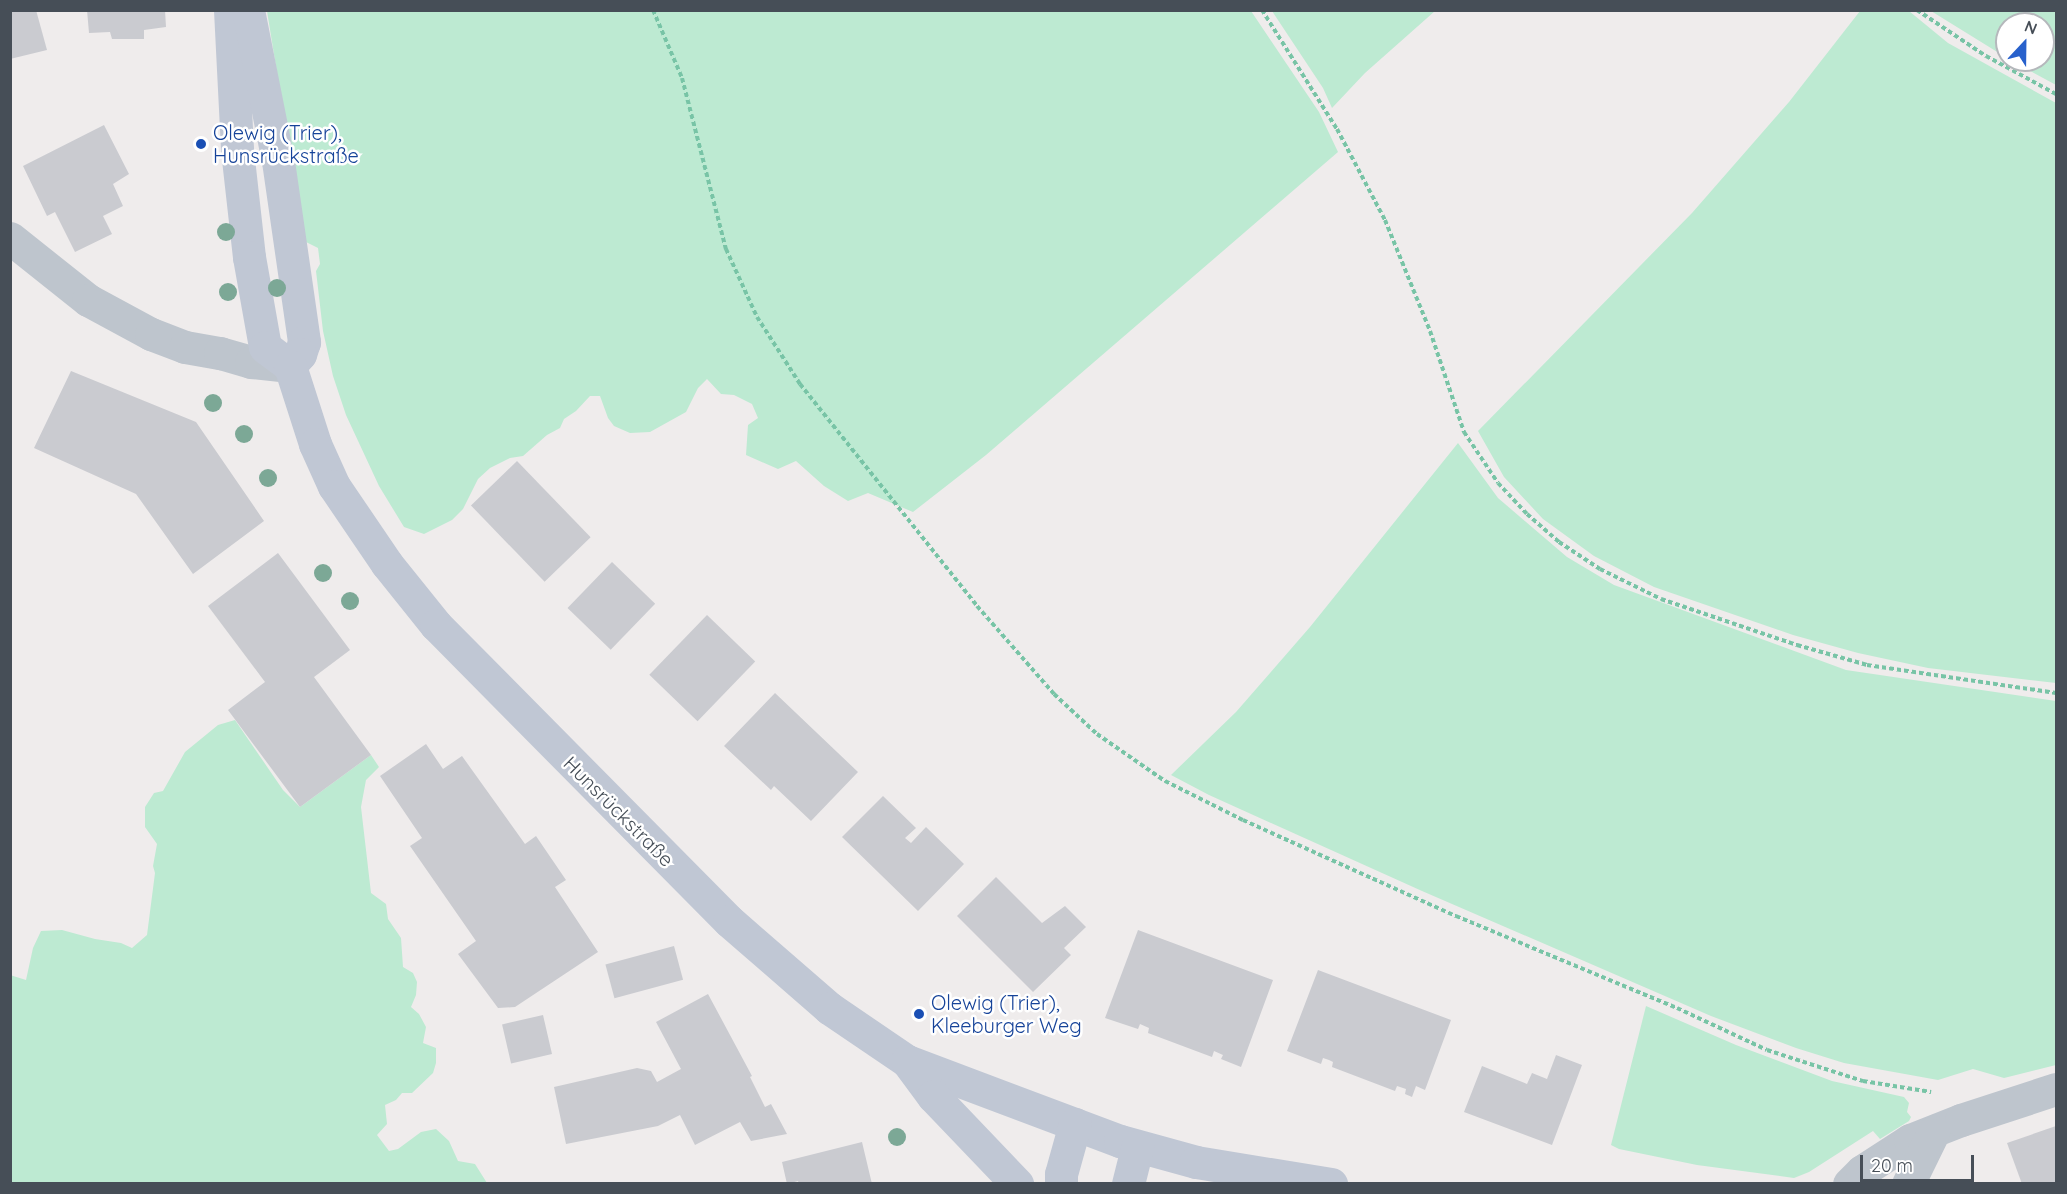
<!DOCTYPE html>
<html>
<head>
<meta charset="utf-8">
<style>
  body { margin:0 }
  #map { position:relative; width:2067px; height:1194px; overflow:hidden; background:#efecec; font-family:Quicksand,sans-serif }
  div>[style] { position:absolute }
  .green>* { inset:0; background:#bdead2 }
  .building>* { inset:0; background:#cacbd0; transform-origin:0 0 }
  .path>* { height:4px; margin-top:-2px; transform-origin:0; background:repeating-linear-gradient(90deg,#78c4a6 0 4.5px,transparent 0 7.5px) }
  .minor>* { height:33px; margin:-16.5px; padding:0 16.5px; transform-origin:16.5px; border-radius:16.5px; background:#bec5cd }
  .secondary>* { height:33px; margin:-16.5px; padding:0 16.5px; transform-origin:16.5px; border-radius:16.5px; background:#c0c7d4 }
  .trees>* { width:18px; height:18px; margin:-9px; border-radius:50%; background:#7ca896 }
  .dots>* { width:16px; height:16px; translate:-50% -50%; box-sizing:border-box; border:3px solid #fff; border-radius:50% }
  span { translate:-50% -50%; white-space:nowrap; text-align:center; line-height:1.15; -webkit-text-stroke:5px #fff; paint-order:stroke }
  .transit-label { font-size:20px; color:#164399 }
  .left { translate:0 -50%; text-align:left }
  .street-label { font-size:20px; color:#464e57 }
  .frame { position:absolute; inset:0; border:12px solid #464e57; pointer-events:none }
  .north { position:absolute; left:1995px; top:12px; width:60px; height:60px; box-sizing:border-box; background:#fff; border:2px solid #b5b8bc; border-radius:50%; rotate:22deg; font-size:16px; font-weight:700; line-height:24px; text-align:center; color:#464e57 }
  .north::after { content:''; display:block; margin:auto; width:21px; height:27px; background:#2861cc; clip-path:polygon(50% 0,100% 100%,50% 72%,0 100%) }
  .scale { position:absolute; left:1860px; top:1155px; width:114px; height:27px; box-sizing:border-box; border:3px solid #464e57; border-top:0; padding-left:8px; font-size:18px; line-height:21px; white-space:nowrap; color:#464e57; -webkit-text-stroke:4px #fff; paint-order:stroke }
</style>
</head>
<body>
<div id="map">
  <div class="green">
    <i style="clip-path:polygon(267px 11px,1251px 11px,1319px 112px,1338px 152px,986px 455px,913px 512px,868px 493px,848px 501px,824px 486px,796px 461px,778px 469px,746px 455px,748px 425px,758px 418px,752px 404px,734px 395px,721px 394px,707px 379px,698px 388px,686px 412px,650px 432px,630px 433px,614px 426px,608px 418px,600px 396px,590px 396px,576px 411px,564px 419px,560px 428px,547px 435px,523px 456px,510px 458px,490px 468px,478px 479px,463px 509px,452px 520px,424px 534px,404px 527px,379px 486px,346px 415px,333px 376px,323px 331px,316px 271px,320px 264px,318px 248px,304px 241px)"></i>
    <i style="clip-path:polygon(1272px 11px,1435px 11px,1365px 73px,1332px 108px,1323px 88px)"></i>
    <i style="clip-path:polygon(1860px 11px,1909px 11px,1948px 43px,2056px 103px,2056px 683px,1928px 668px,1858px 653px,1793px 635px,1654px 587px,1594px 556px,1543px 519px,1504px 477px,1478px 431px,1692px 213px,1789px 102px)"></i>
    <i style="clip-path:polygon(1931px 11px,2056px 11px,2056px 85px,2010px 60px,2043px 60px,2043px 24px,2007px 24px,2007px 58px)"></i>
    <i style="clip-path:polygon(1458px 443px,1498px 498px,1567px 557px,1614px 585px,1846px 670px,2056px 701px,2056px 1065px,2004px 1078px,1973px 1069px,1938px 1080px,1844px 1063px,1796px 1048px,1711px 1016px,1422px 891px,1209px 795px,1171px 775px,1236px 712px,1310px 627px)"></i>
    <i style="clip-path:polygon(235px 720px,283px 790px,300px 807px,371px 755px,379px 767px,366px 780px,361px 807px,371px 893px,386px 904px,388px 919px,401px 938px,403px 967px,413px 973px,417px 982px,416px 995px,411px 1007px,419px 1014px,426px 1027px,423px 1043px,436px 1048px,436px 1063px,433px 1073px,412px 1093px,402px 1093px,396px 1100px,385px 1105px,387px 1124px,377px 1135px,389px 1151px,398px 1149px,421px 1132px,436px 1129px,449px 1141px,458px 1161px,475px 1164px,487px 1183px,11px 1183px,10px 975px,26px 980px,33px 948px,41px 931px,62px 930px,95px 939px,121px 943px,132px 948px,147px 935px,155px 873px,153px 866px,157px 844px,145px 827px,145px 807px,154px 793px,163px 791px,185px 752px,218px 725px)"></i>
    <i style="clip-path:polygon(1646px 1006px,1736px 1045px,1832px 1081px,1904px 1097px,1909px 1103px,1907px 1112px,1911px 1117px,1909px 1121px,1880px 1139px,1873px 1131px,1809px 1172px,1794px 1178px,1697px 1165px,1619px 1149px,1611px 1145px)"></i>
  </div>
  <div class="building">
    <i style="clip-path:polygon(10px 10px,36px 10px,47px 50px,10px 59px)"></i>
    <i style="clip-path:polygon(87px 10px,165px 10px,166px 27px,144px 30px,144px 39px,112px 39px,110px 32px,89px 33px)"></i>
    <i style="clip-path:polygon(104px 125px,129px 174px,113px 184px,123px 206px,103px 216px,112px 234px,75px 252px,55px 212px,47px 216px,23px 166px)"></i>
    <i style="clip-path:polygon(71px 371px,196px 422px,264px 521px,193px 574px,136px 494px,34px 448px)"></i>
    <i style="left:517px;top:461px;width:106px;height:64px;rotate:46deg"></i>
    <i style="clip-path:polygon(278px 553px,350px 650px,314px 677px,371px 755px,300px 807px,228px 710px,265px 682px,208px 606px)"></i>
    <i style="left:612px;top:562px;width:60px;height:64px;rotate:44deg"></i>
    <i style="left:707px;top:615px;width:67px;height:83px;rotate:44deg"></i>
    <i style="clip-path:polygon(775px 693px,858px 772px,811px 821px,774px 786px,771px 790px,724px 746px)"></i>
    <i style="clip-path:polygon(426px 744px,443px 769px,462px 756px,525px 844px,536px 836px,566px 880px,555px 887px,598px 952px,515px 1007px,498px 1008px,458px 954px,476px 941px,410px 846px,422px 838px,380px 776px)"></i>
    <i style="clip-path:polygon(883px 796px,916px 828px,905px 838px,911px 843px,926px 827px,964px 864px,918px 911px,842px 837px)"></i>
    <i style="clip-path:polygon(996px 877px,1042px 923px,1065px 906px,1086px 927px,1064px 948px,1071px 955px,1033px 992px,957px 916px)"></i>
    <i style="clip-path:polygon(1138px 930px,1273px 980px,1241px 1067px,1221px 1059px,1223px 1055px,1214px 1051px,1212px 1057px,1148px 1033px,1149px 1028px,1140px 1024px,1138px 1029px,1105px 1018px)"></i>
    <i style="left:674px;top:946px;width:35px;height:71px;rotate:75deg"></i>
    <i style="clip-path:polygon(1318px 970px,1451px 1020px,1425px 1090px,1416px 1086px,1412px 1097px,1405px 1094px,1406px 1089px,1397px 1086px,1395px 1091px,1332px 1067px,1333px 1062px,1329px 1060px,1323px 1058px,1321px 1064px,1287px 1051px)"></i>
    <i style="clip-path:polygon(708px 994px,752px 1076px,750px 1077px,765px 1107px,771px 1104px,787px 1134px,751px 1141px,740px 1122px,695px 1145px,680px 1115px,658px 1126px,566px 1144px,554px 1087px,637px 1068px,651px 1071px,657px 1082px,681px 1069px,656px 1022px)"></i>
    <i style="left:543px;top:1015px;width:40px;height:42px;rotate:77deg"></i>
    <i style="clip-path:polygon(1556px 1055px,1582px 1065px,1552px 1145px,1464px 1112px,1482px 1066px,1527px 1084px,1532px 1073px,1547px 1079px)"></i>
    <i style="clip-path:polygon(2056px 1126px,2056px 1184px,2022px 1184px,2007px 1143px)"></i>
    <i style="clip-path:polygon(862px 1142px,872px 1184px,799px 1184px,798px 1181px,787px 1184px,782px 1162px)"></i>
  </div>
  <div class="path">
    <i style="left:653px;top:10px;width:74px;rotate:66.9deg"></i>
    <i style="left:682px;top:78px;width:177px;rotate:75.6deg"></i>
    <i style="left:726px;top:249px;width:75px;rotate:65.5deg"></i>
    <i style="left:757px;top:317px;width:80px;rotate:57.3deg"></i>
    <i style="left:800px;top:384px;width:284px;rotate:51.4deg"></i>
    <i style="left:977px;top:606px;width:117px;rotate:48.8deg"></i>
    <i style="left:1054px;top:694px;width:59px;rotate:42.9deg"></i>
    <i style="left:1097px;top:734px;width:83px;rotate:34.7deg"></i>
    <i style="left:1165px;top:781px;width:87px;rotate:26.6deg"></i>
    <i style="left:1243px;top:820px;width:234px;rotate:24.3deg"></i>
    <i style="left:1456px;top:916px;width:239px;rotate:22.6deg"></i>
    <i style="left:1677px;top:1008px;width:99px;rotate:25deg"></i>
    <i style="left:1767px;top:1050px;width:101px;rotate:17.9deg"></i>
    <i style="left:1863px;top:1081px;width:69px;rotate:9.2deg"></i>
    <i style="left:1262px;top:10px;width:141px;rotate:57.8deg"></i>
    <i style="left:1337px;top:129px;width:103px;rotate:62.2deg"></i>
    <i style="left:1385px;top:220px;width:120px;rotate:67.9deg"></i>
    <i style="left:1430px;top:331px;width:107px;rotate:71.4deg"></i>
    <i style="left:1464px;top:432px;width:61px;rotate:56.3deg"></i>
    <i style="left:1498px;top:483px;width:42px;rotate:46.9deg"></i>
    <i style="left:1527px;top:514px;width:43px;rotate:41.2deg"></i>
    <i style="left:1559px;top:542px;width:49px;rotate:33.4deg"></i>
    <i style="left:1600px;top:569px;width:68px;rotate:26.2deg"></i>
    <i style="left:1661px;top:599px;width:144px;rotate:18.7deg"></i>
    <i style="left:1797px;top:645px;width:73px;rotate:15.9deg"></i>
    <i style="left:1867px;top:665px;width:191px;rotate:8.4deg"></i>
    <i style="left:1917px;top:10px;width:83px;rotate:33.7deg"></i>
    <i style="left:1986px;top:56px;width:80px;rotate:28.5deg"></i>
  </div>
  <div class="minor">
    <i style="left:10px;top:238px;width:100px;rotate:38.5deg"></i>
    <i style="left:88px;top:300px;width:72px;rotate:28.4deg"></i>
    <i style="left:151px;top:334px;width:36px;rotate:21deg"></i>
    <i style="left:185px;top:347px;width:36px;rotate:10deg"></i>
    <i style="left:220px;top:353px;width:32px;rotate:16deg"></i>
    <i style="left:251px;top:362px;width:39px;rotate:6deg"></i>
    <i style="left:1849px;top:1184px;width:18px;rotate:-45deg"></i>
    <i style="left:1862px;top:1171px;width:57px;rotate:-32.9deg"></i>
    <i style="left:1910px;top:1140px;width:55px;rotate:-21.4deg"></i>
    <i style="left:1961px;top:1120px;width:100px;rotate:-18.1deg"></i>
    <i style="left:1908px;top:1184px;width:57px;rotate:-63.9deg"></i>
  </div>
  <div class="secondary">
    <i style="left:230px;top:10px;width:140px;rotate:87.1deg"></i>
    <i style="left:237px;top:150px;width:108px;rotate:83.6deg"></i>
    <i style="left:249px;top:257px;width:91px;rotate:79.9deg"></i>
    <i style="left:265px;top:347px;width:31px;rotate:37deg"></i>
    <i style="left:248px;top:10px;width:154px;rotate:78.8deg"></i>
    <i style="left:278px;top:161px;width:183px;rotate:81.8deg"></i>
    <i style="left:304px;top:342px;width:13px;rotate:108deg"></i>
    <i style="left:300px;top:354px;width:16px;rotate:130deg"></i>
    <i style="left:290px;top:366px;width:82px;rotate:72.2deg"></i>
    <i style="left:315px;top:444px;width:46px;rotate:65.7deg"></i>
    <i style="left:334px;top:486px;width:94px;rotate:55.8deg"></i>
    <i style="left:387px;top:564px;width:78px;rotate:51.2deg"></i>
    <i style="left:436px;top:625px;width:416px;rotate:45.3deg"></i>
    <i style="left:729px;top:921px;width:133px;rotate:41deg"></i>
    <i style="left:829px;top:1008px;width:94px;rotate:34.2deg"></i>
    <i style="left:907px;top:1061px;width:228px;rotate:20.6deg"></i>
    <i style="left:1120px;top:1141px;width:79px;rotate:15.4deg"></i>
    <i style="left:1196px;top:1162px;width:137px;rotate:9.3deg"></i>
    <i style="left:907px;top:1061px;width:44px;rotate:53.4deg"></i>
    <i style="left:933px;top:1096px;width:122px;rotate:46.3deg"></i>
    <i style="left:1061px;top:1184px;width:10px;rotate:-90deg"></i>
    <i style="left:1061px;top:1174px;width:52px;rotate:-74.4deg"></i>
    <i style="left:1128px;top:1184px;width:38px;rotate:-76deg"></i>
  </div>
  <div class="trees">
    <i style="left:226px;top:232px"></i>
    <i style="left:277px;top:288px"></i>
    <i style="left:228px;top:292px"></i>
    <i style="left:213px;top:403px"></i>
    <i style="left:244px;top:434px"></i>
    <i style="left:268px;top:478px"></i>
    <i style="left:323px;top:573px"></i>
    <i style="left:350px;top:601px"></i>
    <i style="left:897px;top:1137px"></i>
  </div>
  <div class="dots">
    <i style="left:201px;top:144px;background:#1a4fb4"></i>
    <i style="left:919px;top:1014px;background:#1a4fb4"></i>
  </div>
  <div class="transit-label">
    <span class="left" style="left:213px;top:144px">Olewig (Trier),<br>Hunsrückstraße</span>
    <span class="left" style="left:931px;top:1014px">Olewig (Trier),<br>Kleeburger Weg</span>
  </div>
  <div class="street-label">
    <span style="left:619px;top:811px;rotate:45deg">Hunsrückstraße</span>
  </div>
  <div class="frame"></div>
  <div class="north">N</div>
  <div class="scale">20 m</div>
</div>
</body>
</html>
